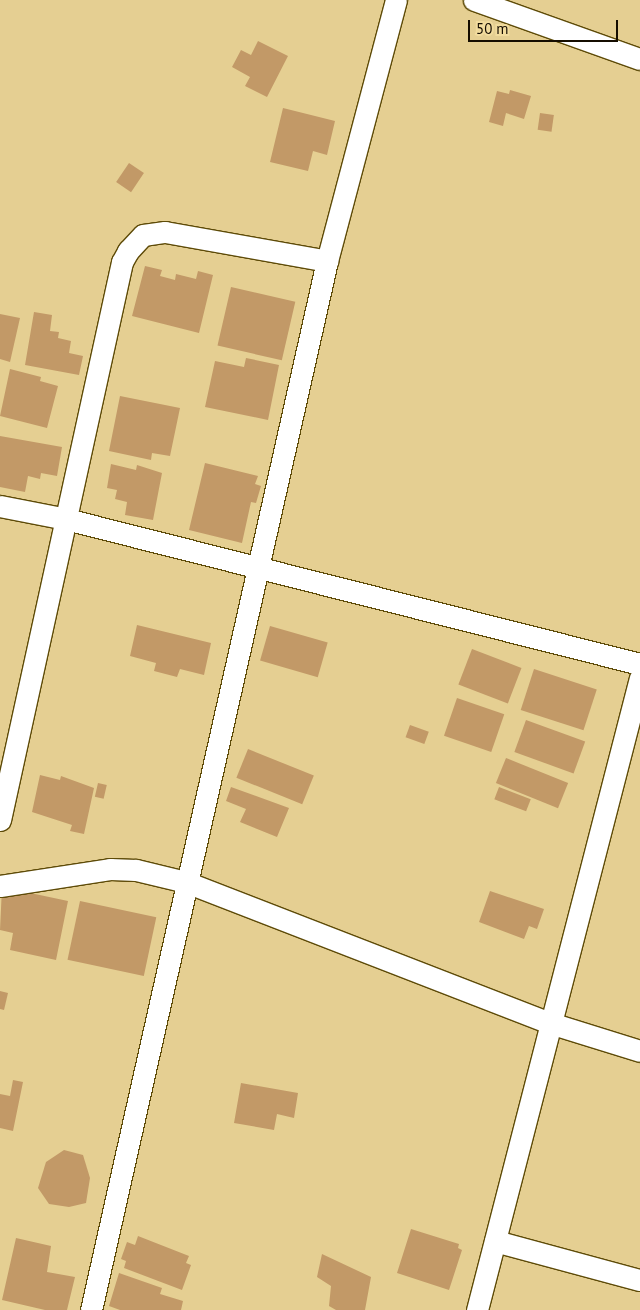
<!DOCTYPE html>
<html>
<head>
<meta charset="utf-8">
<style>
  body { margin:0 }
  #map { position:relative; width:640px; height:1310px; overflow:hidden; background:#e5cf92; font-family:"PT Sans",sans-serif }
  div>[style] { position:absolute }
  .building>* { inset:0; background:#c29967; transform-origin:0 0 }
  .roads { filter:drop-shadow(1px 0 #5e4b08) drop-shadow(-1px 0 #5e4b08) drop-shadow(0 1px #5e4b08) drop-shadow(0 -1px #5e4b08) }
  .street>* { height:21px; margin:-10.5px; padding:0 10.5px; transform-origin:10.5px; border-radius:10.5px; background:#fff }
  span { translate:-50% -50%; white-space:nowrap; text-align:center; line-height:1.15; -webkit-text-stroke:5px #f2dc9e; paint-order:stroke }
  .scale { position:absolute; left:468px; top:20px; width:150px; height:22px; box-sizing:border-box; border:2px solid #150d00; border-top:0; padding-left:6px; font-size:15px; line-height:18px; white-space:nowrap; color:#150d00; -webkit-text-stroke:4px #f2dc9e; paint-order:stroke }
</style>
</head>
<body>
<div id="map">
  <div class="building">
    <i style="clip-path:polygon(258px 41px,288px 56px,267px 97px,245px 86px,250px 77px,232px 67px,241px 50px,251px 55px)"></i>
    <i style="clip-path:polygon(510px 90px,531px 96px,524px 119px,506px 113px,503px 126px,489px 122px,497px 91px,509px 94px)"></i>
    <i style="clip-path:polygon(283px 108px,335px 121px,327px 155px,313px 151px,308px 171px,270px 162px)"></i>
    <i style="left:540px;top:113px;width:14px;height:17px;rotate:8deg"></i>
    <i style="left:129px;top:163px;width:18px;height:23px;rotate:34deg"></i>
    <i style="clip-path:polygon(145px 266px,162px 270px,160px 276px,175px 280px,176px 274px,196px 279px,198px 271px,213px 275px,199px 333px,132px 316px)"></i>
    <i style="left:231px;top:287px;width:66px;height:60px;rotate:13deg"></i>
    <i style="clip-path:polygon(34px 312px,52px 315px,50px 331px,59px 332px,58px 338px,71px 341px,69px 353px,83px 356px,79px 375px,25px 365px)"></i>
    <i style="clip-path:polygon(0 314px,20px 318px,10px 362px,0 359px)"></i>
    <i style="clip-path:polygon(246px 358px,279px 365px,268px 420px,205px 407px,215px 361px,244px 367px)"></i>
    <i style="clip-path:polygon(10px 369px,41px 377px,40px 381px,58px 386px,47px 428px,0 416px)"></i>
    <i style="clip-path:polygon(120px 396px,180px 408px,170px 456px,152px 453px,151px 460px,109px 451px)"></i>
    <i style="clip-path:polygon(0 436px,62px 447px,57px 476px,41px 473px,40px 479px,28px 476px,25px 492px,0 487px)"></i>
    <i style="clip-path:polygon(205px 463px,258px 476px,255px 484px,261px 486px,256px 503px,251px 502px,242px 543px,189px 530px)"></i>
    <i style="clip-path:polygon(111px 464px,136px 470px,137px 465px,162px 473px,153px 520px,125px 515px,127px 502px,115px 499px,117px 490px,107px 488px)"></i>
    <i style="clip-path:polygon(137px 625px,211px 643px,204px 675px,180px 669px,177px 677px,154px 671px,156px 663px,130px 656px)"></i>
    <i style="left:270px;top:626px;width:60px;height:36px;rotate:16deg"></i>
    <i style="left:472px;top:649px;width:53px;height:38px;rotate:21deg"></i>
    <i style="left:534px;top:669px;width:66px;height:43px;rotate:18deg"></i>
    <i style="left:457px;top:698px;width:50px;height:40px;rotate:19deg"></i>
    <i style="left:526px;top:720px;width:63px;height:34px;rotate:20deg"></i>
    <i style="left:410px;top:725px;width:20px;height:13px;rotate:20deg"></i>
    <i style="left:248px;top:749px;width:71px;height:31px;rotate:22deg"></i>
    <i style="left:506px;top:758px;width:67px;height:27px;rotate:22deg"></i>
    <i style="clip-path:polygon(40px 775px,60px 780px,61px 776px,94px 788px,84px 834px,70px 831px,72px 825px,32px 812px)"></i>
    <i style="left:98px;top:783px;width:9px;height:14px;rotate:13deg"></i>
    <i style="clip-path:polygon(231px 787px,289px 808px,277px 837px,240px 822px,246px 809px,226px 801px)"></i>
    <i style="left:499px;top:787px;width:34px;height:13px;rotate:21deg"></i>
    <i style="clip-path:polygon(2px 887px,68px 901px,56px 960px,10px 950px,13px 933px,0 930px)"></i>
    <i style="clip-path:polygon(490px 891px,544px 909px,537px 929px,529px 926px,524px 939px,479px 922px)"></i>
    <i style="left:80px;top:901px;width:78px;height:60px;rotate:12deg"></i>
    <i style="clip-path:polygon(0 991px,8px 993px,4px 1010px,0 1009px)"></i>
    <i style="clip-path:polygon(13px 1080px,23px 1082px,13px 1131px,0 1128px,0 1094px,10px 1096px)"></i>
    <i style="clip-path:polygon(241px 1083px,298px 1093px,294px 1118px,277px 1114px,274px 1130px,234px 1123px)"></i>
    <i style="clip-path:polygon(64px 1150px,83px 1155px,90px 1178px,86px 1203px,69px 1207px,49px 1204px,38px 1188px,46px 1162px)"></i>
    <i style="clip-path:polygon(411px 1229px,459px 1244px,458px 1248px,462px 1250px,449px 1290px,397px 1273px)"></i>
    <i style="clip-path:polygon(138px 1236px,189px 1256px,186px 1263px,191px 1265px,182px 1290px,124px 1268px,126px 1261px,121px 1259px,127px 1242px,135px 1245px)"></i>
    <i style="clip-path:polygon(16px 1238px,51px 1246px,47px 1272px,75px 1277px,67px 1310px,45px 1310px,2px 1300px)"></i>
    <i style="clip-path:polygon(322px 1254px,371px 1277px,365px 1310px,336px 1310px,329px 1306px,331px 1286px,317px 1277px)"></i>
    <i style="clip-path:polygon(119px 1273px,162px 1288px,160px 1294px,183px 1301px,181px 1310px,120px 1310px,109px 1306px)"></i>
  </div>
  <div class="roads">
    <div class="street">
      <i style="left:474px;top:0;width:176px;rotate:19.6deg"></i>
      <i style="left:0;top:506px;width:67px;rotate:11.1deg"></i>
      <i style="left:66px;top:519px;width:592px;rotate:14.18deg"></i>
      <i style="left:0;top:820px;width:571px;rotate:-77.67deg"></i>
      <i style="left:122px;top:262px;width:13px;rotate:-61deg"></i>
      <i style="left:128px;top:251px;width:22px;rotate:-47deg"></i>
      <i style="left:143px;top:235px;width:22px;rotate:-8deg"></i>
      <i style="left:165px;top:232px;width:165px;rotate:10.1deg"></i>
      <i style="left:0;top:886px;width:111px;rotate:-8.8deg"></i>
      <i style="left:110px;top:869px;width:26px;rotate:2deg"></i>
      <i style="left:136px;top:870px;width:51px;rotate:13.5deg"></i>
      <i style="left:186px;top:882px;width:390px;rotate:21.2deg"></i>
      <i style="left:550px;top:1023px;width:94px;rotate:17.3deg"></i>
      <i style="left:495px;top:1241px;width:150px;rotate:15.1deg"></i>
      <i style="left:91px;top:1310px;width:1075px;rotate:-77.32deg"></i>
      <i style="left:327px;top:261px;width:270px;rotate:-75.2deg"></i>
      <i style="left:477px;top:1310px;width:653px;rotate:-75.54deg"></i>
    </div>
  </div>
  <div class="scale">50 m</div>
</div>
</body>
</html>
